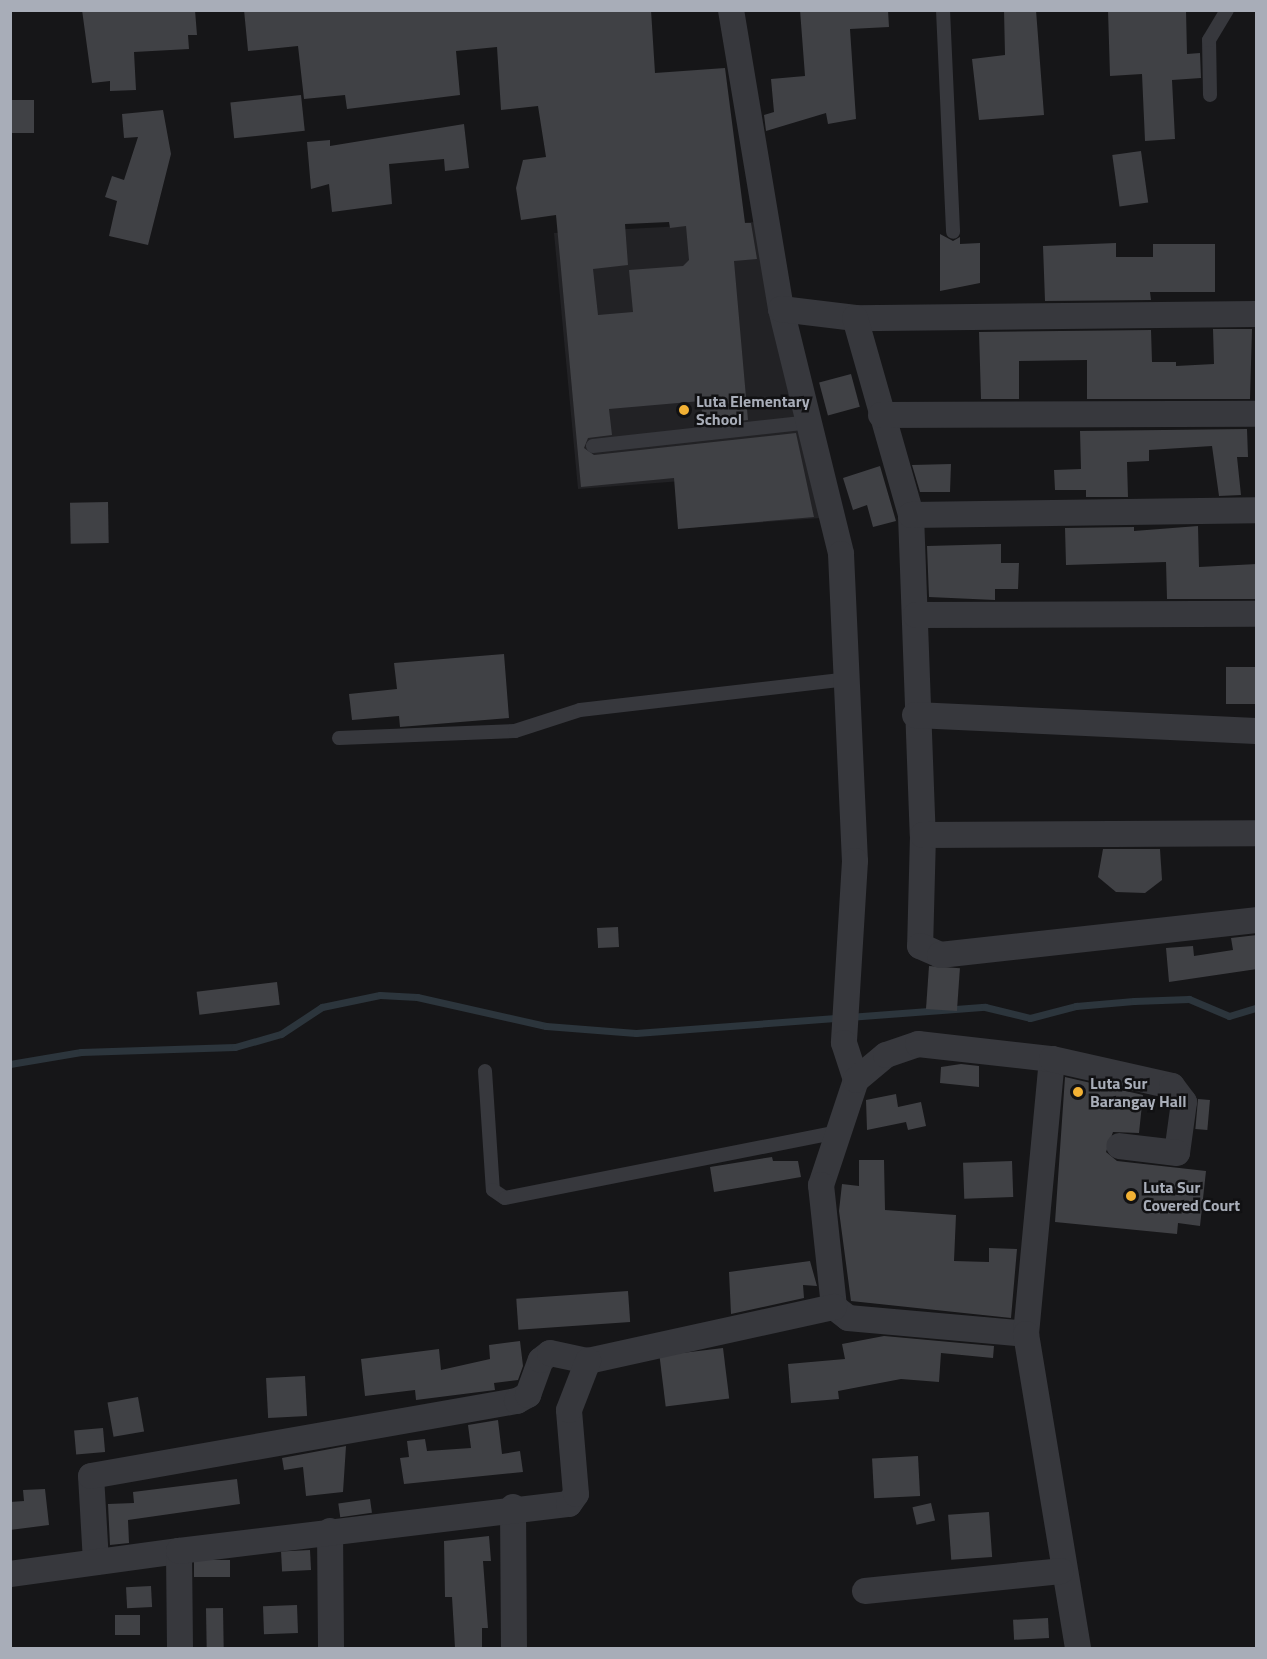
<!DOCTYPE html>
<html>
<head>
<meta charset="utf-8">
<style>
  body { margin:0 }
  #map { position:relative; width:1267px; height:1659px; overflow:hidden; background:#161618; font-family:"Titillium Web",sans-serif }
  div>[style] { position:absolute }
  .built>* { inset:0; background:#222225 }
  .stream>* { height:7px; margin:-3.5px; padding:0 3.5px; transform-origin:3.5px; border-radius:3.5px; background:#2c353c }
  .building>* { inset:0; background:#404145; transform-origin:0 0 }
  .lane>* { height:14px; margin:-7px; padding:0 7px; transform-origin:7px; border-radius:7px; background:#37383d }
  .street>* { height:26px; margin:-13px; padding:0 13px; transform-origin:13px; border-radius:13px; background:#37383d }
  .dots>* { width:16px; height:16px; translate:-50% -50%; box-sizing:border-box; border:3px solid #111113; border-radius:50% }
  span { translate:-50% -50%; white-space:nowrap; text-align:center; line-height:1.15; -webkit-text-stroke:5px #111113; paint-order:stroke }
  .poi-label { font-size:16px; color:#a8adb8; font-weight:700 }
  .left { translate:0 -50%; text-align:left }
  .frame { position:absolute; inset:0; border:12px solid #a8adb8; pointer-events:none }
</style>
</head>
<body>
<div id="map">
  <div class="built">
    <i style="clip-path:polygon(756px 222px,821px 518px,685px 528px,682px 481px,578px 489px,554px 233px)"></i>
  </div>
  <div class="stream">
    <i style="left:10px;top:1064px;width:72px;rotate:-9.6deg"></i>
    <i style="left:81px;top:1052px;width:154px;rotate:-1.9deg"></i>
    <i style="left:235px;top:1047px;width:48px;rotate:-15.8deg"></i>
    <i style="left:281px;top:1034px;width:49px;rotate:-33.4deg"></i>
    <i style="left:322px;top:1007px;width:59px;rotate:-11.7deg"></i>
    <i style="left:380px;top:995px;width:37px;rotate:3deg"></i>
    <i style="left:417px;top:997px;width:132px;rotate:12.7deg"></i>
    <i style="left:546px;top:1026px;width:90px;rotate:4.4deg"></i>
    <i style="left:636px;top:1033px;width:350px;rotate:-4.3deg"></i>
    <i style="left:985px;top:1007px;width:46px;rotate:13.7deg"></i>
    <i style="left:1030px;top:1018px;width:48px;rotate:-14.6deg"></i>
    <i style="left:1076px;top:1006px;width:58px;rotate:-4.9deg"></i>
    <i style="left:1134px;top:1001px;width:55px;rotate:-2.1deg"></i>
    <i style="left:1189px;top:999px;width:43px;rotate:23deg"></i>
    <i style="left:1229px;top:1016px;width:28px;rotate:-17deg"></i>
  </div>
  <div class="building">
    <i style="clip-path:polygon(82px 10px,195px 10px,197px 35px,188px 35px,189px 49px,134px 52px,136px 90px,110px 91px,110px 81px,92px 83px)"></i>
    <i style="clip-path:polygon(evenodd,244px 10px,651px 10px,655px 73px,725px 68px,745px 223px,751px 223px,757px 259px,734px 261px,748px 420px,703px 425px,701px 401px,609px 409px,612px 435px,588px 438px,584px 448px,594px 455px,796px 433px,814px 517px,678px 529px,674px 478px,581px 487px,556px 215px,521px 220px,516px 188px,523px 160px,546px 157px,538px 106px,501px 110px,497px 47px,456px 51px,460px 95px,347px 109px,345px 95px,304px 99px,298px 46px,248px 51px,244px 10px,669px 222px,670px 228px,686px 226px,689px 260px,683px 266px,629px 270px,633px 312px,598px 315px,593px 269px,628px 265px,625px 224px,669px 222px)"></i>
    <i style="clip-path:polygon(800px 10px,888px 10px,889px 27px,850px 29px,856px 119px,828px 124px,826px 113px,766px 131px,764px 115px,774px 112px,771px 79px,805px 76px)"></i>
    <i style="clip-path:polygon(1004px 10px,1036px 10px,1044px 115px,979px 120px,972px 59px,1005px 55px)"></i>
    <i style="clip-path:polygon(1108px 10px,1186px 10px,1187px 54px,1200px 53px,1201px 78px,1172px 80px,1175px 139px,1145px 141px,1142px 74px,1110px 76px)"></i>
    <i style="left:301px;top:95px;width:36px;height:71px;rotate:84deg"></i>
    <i style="left:10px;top:100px;width:24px;height:33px"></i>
    <i style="clip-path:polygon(163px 110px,171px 154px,148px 245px,109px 236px,117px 201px,105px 197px,112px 176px,124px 180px,138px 137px,124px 138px,122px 114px)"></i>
    <i style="clip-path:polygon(464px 124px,469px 168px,445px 171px,444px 159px,389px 164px,392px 204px,332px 212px,329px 184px,311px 189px,307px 142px,330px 140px,330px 146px)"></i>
    <i style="left:1141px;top:151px;width:52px;height:29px;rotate:82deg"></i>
    <i style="clip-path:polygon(940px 234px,953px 241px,960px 237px,960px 244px,980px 243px,980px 283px,940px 291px)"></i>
    <i style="clip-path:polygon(1116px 243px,1116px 257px,1153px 257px,1153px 244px,1215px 244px,1215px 292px,1150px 292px,1151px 300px,1045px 301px,1043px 246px)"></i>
    <i style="clip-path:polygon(1213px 329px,1252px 329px,1250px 399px,1087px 399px,1087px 360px,1019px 361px,1019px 399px,981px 399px,979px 332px,1151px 330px,1152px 362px,1176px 362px,1176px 366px,1214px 364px)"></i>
    <i style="left:851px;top:374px;width:34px;height:33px;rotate:75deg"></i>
    <i style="clip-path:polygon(1247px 429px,1248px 457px,1237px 457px,1241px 495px,1219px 496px,1212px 446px,1149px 450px,1149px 461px,1127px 462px,1128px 497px,1086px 497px,1086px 490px,1055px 490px,1054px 470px,1081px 469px,1080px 431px)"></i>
    <i style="clip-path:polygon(951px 464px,950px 492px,920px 492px,912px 465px)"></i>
    <i style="clip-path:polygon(880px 466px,896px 521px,873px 527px,867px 505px,853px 510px,843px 478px)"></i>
    <i style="left:108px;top:502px;width:41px;height:38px;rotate:89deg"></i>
    <i style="clip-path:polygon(1198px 526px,1199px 567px,1257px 564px,1257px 599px,1167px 599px,1166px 562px,1066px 565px,1065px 528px,1134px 527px,1134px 531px)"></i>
    <i style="clip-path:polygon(1001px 544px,1001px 563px,1019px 563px,1018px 589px,995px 589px,995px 600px,929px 597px,927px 546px)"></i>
    <i style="clip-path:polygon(504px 654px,509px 718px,400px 727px,399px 716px,352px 720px,349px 694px,397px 689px,394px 663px)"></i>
    <i style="left:1257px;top:667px;width:37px;height:31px;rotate:90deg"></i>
    <i style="clip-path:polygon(1103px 849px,1160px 849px,1162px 880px,1145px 893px,1116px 892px,1098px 877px)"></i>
    <i style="left:618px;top:927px;width:20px;height:21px;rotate:87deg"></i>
    <i style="clip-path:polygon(1257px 935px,1257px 969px,1169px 982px,1166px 948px,1193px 946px,1194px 956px,1233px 950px,1231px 938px)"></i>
    <i style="left:929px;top:966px;width:31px;height:43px;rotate:4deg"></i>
    <i style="left:277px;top:982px;width:23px;height:81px;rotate:83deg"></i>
    <i style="clip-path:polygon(961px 1064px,979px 1066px,979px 1087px,940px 1083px,941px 1067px)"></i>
    <i style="clip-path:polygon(1065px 1077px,1143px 1095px,1139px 1133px,1113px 1132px,1106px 1152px,1117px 1161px,1206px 1171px,1200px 1226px,1178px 1223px,1177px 1234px,1055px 1222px)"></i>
    <i style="clip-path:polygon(896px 1094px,898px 1107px,921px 1102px,926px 1126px,908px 1130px,906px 1122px,867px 1130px,866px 1100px)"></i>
    <i style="left:1198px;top:1099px;width:12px;height:30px;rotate:5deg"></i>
    <i style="clip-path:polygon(772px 1157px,773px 1161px,798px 1161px,801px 1177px,714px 1192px,710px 1167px)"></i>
    <i style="clip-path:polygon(859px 1160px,884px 1160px,885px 1210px,956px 1215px,954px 1261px,989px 1262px,989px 1248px,1017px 1249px,1011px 1318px,851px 1301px,839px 1211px,842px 1184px,859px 1186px)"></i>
    <i style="left:1012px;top:1161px;width:36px;height:49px;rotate:88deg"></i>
    <i style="clip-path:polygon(810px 1261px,817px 1286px,803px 1285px,804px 1298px,731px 1314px,729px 1272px)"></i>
    <i style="left:628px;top:1291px;width:31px;height:112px;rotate:86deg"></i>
    <i style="clip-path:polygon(884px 1336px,994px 1346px,993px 1358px,941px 1353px,939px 1382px,901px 1379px,838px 1391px,839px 1399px,791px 1403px,788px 1364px,845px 1359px,842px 1344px)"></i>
    <i style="clip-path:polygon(520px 1341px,523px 1366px,518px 1380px,494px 1383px,495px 1390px,416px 1400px,415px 1390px,365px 1396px,361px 1359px,439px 1349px,441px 1370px,490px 1359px,489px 1345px)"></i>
    <i style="left:723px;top:1348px;width:51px;height:64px;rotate:83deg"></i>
    <i style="left:305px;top:1376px;width:40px;height:39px;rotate:87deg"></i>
    <i style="left:138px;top:1397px;width:35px;height:31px;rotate:80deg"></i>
    <i style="clip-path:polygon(498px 1420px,502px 1454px,520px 1451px,523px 1472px,404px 1484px,400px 1458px,409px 1457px,407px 1441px,425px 1439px,427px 1451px,471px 1448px,468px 1425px)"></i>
    <i style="left:103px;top:1428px;width:24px;height:29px;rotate:85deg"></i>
    <i style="clip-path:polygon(346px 1446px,343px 1492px,306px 1496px,303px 1467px,284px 1470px,282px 1458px)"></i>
    <i style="left:918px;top:1456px;width:40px;height:46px;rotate:87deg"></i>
    <i style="clip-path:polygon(237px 1479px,240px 1504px,128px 1520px,129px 1543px,110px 1545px,108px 1504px,134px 1503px,133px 1492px)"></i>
    <i style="clip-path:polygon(45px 1489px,49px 1525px,10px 1530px,10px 1502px,24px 1501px,23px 1490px)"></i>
    <i style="left:370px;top:1499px;width:14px;height:32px;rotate:82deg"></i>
    <i style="left:931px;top:1503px;width:18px;height:19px;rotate:77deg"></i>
    <i style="left:989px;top:1512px;width:45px;height:41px;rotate:86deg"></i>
    <i style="clip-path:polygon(489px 1536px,491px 1561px,483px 1561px,488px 1628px,482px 1628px,482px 1648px,455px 1648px,452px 1597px,445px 1597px,444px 1541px)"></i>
    <i style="left:310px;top:1550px;width:20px;height:29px;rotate:87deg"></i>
    <i style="left:230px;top:1560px;width:17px;height:36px;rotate:90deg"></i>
    <i style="left:151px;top:1586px;width:21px;height:25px;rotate:87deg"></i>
    <i style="left:297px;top:1605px;width:28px;height:34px;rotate:88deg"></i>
    <i style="left:223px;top:1608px;width:40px;height:17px;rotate:89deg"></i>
    <i style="left:115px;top:1615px;width:25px;height:20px"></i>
    <i style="left:1048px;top:1618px;width:20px;height:35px;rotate:87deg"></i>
  </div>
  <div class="lane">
    <i style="left:943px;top:10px;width:222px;rotate:87.4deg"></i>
    <i style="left:1210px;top:95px;width:55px;rotate:-91deg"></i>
    <i style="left:1209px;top:40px;width:35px;rotate:-59deg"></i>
    <i style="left:593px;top:446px;width:217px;rotate:-6.3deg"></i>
    <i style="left:339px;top:738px;width:176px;rotate:-2.3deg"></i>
    <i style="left:515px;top:731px;width:68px;rotate:-17.9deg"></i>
    <i style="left:580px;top:710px;width:269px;rotate:-6.6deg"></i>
    <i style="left:485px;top:1071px;width:119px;rotate:86.2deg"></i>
    <i style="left:493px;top:1190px;width:14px;rotate:34deg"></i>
    <i style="left:505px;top:1198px;width:339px;rotate:-11.2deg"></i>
  </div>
  <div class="street">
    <i style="left:731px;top:10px;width:303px;rotate:80.5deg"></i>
    <i style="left:781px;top:309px;width:252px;rotate:76.2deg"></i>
    <i style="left:841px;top:554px;width:307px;rotate:87.4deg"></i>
    <i style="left:855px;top:861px;width:182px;rotate:93.5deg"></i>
    <i style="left:844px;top:1043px;width:39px;rotate:72deg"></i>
    <i style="left:856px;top:1080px;width:111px;rotate:108.4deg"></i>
    <i style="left:821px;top:1185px;width:123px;rotate:83.9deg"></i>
    <i style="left:834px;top:1307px;width:18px;rotate:38deg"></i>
    <i style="left:848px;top:1318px;width:179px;rotate:5.1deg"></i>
    <i style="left:781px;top:309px;width:75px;rotate:6.9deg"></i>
    <i style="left:1256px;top:314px;width:401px;rotate:179.4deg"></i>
    <i style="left:855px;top:318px;width:205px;rotate:74.1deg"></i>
    <i style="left:911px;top:515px;width:320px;rotate:87.9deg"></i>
    <i style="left:923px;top:835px;width:111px;rotate:91.5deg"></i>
    <i style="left:920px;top:946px;width:22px;rotate:24deg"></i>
    <i style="left:940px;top:955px;width:318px;rotate:-6.3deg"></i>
    <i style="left:881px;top:415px;width:375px;rotate:-0.2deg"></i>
    <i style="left:911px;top:515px;width:345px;rotate:-0.8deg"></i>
    <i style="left:916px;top:615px;width:340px;rotate:-0.2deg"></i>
    <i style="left:915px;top:715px;width:341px;rotate:2.7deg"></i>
    <i style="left:923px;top:835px;width:333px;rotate:-0.3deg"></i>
    <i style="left:1052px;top:1059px;width:276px;rotate:95.4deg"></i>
    <i style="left:1026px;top:1334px;width:318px;rotate:80.6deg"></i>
    <i style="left:856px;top:1080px;width:39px;rotate:-40deg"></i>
    <i style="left:886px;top:1055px;width:34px;rotate:-19deg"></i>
    <i style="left:918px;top:1044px;width:135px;rotate:6.4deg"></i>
    <i style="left:1052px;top:1059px;width:123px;rotate:12.7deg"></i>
    <i style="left:1172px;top:1086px;width:20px;rotate:53deg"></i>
    <i style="left:1184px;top:1102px;width:51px;rotate:97.8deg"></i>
    <i style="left:1177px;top:1153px;width:58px;rotate:-173.1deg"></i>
    <i style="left:513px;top:1507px;width:141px;rotate:89.6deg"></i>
    <i style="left:330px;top:1531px;width:117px;rotate:89.5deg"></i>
    <i style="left:96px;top:1562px;width:86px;rotate:-93.3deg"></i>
    <i style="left:91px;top:1476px;width:433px;rotate:-10deg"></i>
    <i style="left:517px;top:1401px;width:13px;rotate:-29deg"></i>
    <i style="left:528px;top:1395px;width:37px;rotate:-70deg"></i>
    <i style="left:541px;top:1360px;width:11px;rotate:-38deg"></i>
    <i style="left:550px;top:1353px;width:39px;rotate:12deg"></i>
    <i style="left:588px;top:1361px;width:252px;rotate:-12.4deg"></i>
    <i style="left:10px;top:1574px;width:171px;rotate:-7.8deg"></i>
    <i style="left:865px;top:1591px;width:197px;rotate:-5.8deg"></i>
    <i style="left:180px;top:1648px;width:97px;rotate:-90.6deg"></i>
    <i style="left:179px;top:1551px;width:393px;rotate:-6.9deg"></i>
    <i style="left:569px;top:1504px;width:12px;rotate:-55deg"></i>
    <i style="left:576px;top:1494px;width:84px;rotate:-94.8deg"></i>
    <i style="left:569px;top:1410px;width:53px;rotate:-68.8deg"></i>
  </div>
  <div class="dots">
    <i style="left:684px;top:410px;background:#f2b134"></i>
    <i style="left:1078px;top:1092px;background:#f2b134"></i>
    <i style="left:1131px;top:1196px;background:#f2b134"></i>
  </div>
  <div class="poi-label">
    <span class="left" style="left:696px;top:410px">Luta Elementary<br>School</span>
    <span class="left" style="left:1090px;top:1092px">Luta Sur<br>Barangay Hall</span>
    <span class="left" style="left:1143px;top:1196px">Luta Sur<br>Covered Court</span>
  </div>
  <div class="frame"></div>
</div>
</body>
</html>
